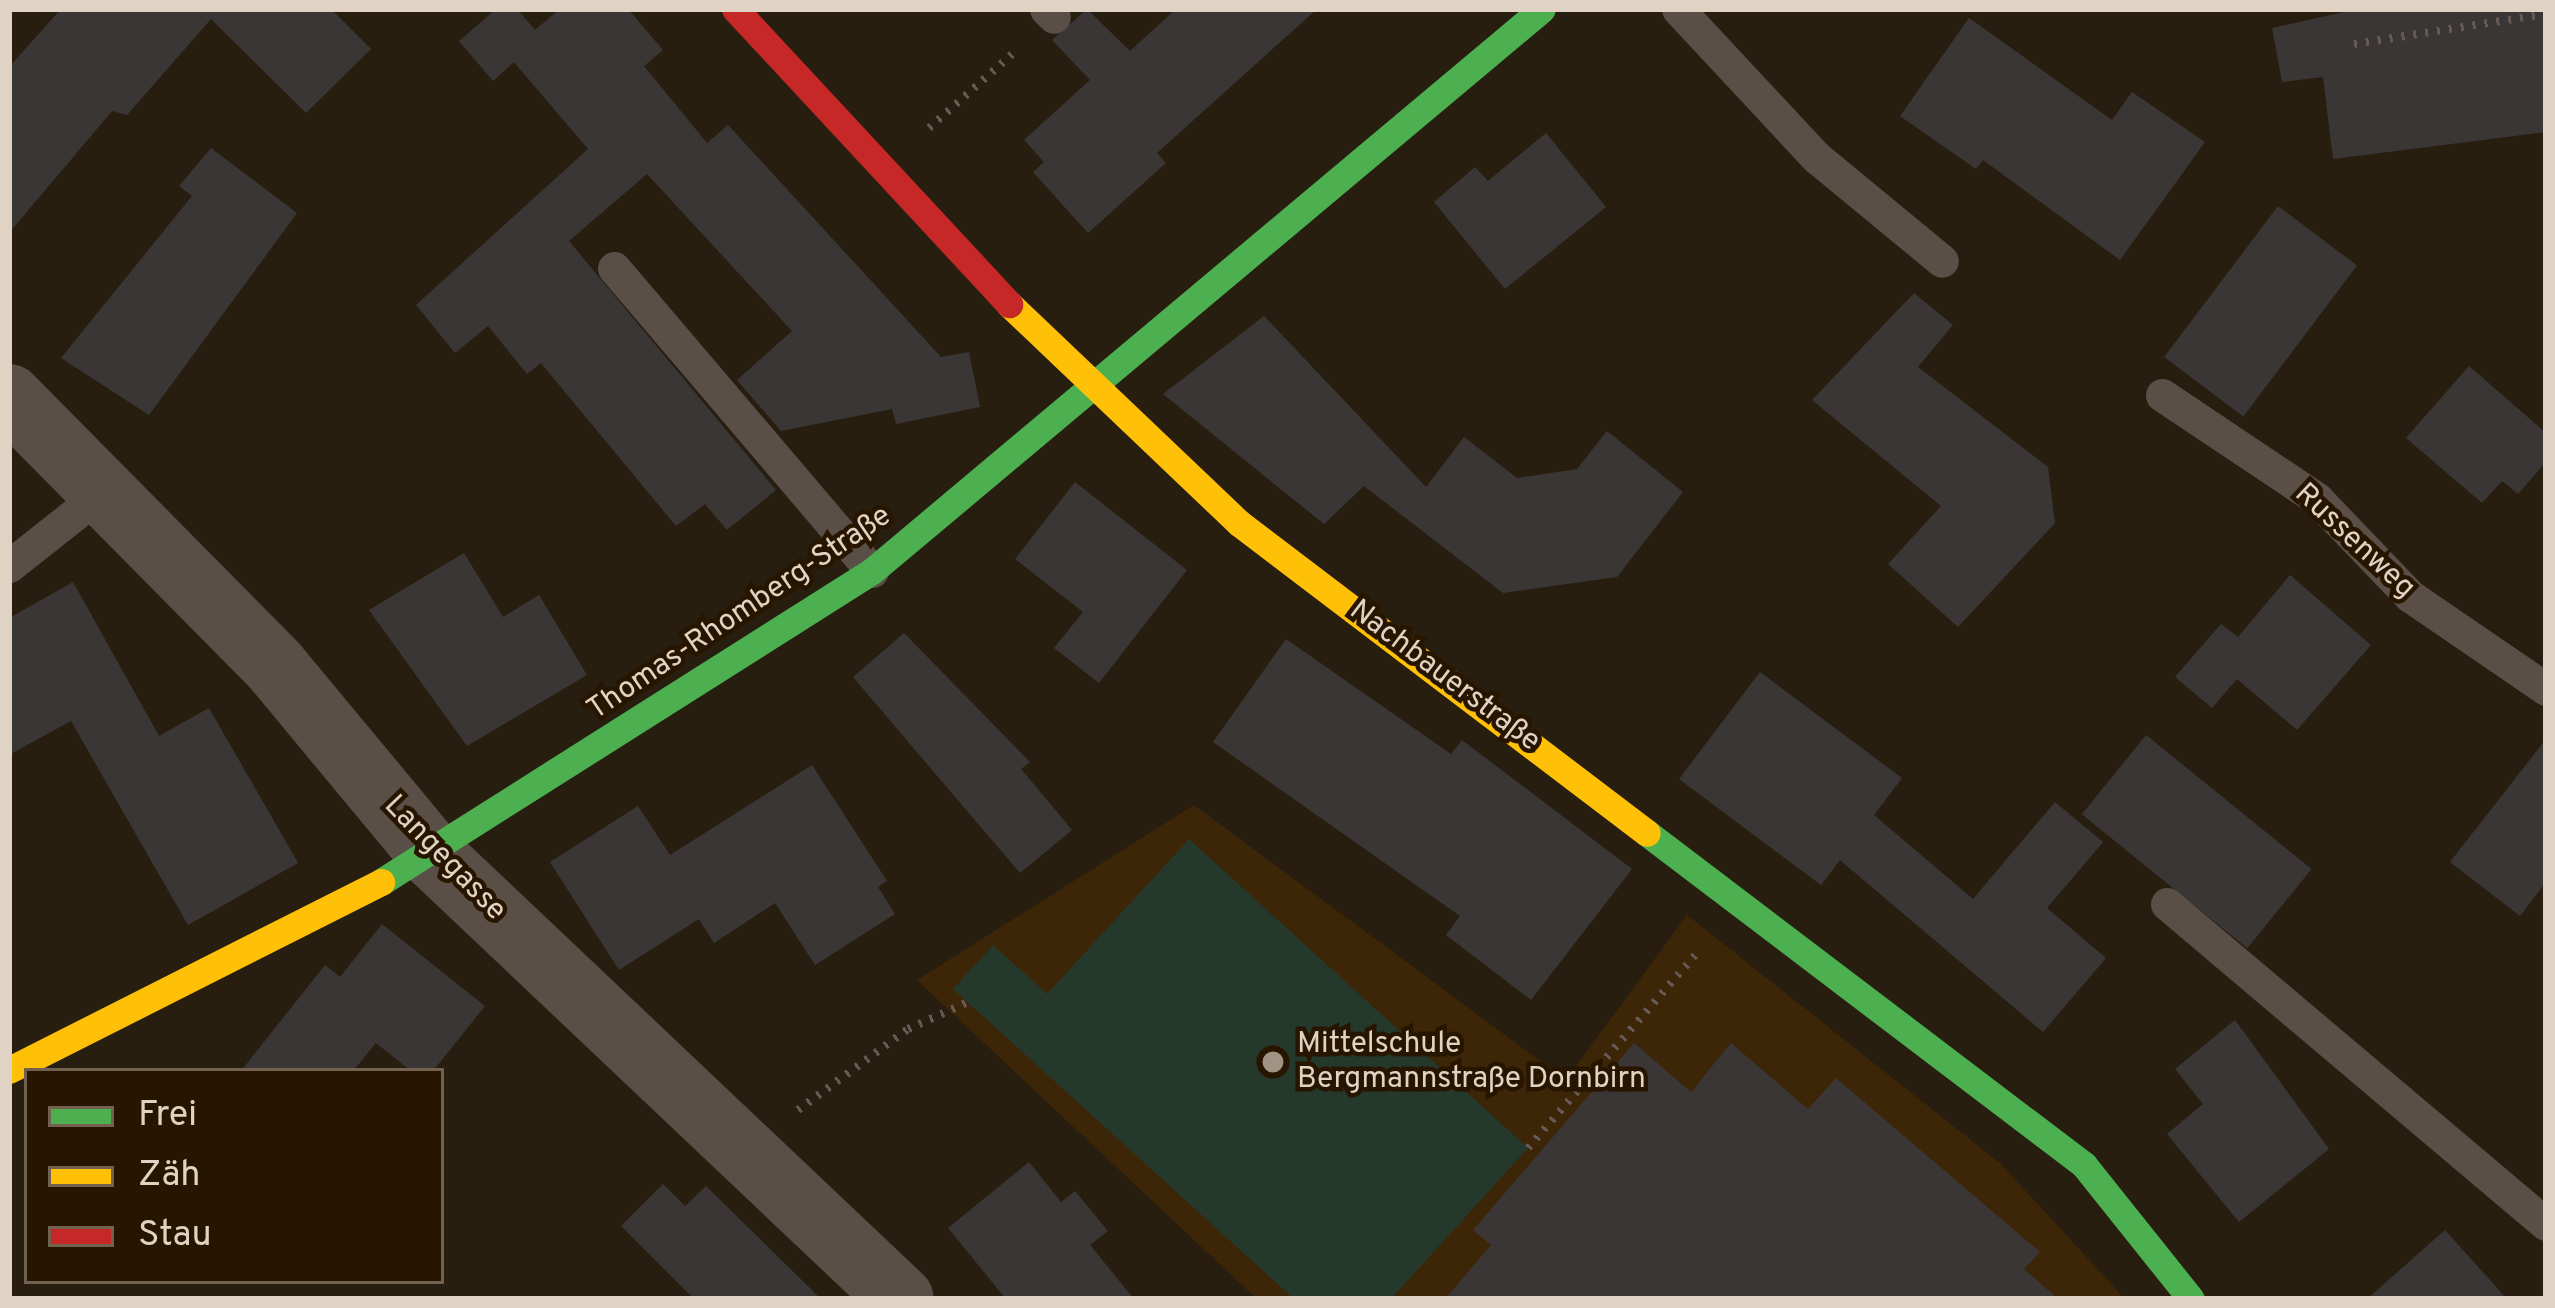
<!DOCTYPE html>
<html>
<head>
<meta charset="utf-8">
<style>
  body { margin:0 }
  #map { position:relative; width:2555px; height:1308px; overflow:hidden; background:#281e10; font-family:Overpass,sans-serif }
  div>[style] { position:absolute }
  .built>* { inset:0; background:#3d2607 }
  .green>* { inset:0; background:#24382b }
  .building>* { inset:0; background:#3b3636; transform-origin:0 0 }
  .path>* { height:8px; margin-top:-4px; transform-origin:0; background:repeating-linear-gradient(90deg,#645a53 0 3px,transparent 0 12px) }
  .lane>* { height:33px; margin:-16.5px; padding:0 16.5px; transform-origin:16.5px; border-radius:16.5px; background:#5a4f47 }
  .street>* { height:66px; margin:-33px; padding:0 33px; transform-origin:33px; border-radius:33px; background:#5a4f47 }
  .fast>* { height:27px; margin:-13.5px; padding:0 13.5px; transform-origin:13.5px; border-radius:13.5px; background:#4caf50 }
  .slow>* { height:27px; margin:-13.5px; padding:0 13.5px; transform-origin:13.5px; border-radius:13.5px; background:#ffc107 }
  .jam>* { height:27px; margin:-13.5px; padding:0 13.5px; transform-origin:13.5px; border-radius:13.5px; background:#c62828 }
  .dots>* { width:33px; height:33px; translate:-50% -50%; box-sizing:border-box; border:6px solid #281500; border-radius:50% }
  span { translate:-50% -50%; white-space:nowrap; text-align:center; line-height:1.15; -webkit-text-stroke:9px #281500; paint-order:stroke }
  .street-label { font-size:30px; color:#e0d3c4 }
  .poi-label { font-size:30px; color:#e0d3c4 }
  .left { translate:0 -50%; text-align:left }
  .frame { position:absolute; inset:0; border:12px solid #e0d3c4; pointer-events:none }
  .legend { position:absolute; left:24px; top:1068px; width:420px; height:216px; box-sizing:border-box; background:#281500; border:3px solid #72614e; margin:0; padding:15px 21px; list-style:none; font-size:36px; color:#e0d3c4 }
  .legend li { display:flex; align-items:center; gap:24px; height:60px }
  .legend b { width:60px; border:3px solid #72614e }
</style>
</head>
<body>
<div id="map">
  <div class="built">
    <i style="clip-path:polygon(1194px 805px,1566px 1080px,1687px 915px,2001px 1164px,2125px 1299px,1257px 1299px,917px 980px)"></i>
  </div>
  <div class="green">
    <i style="clip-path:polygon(1189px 839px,1528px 1148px,1391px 1299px,1294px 1299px,953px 989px,993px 945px,1047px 994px)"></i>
  </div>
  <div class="building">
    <i style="clip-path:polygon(61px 9px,331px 9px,371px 49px,306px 113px,211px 19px,127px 115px,112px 111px,9px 233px,9px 67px)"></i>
    <i style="clip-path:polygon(496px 9px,517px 9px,535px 30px,560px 9px,628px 9px,663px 50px,644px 66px,707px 143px,728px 125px,941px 357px,969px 352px,980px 407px,896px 424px,892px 409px,781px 431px,737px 380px,792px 331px,647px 174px,569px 241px,776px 490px,727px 530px,705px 504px,676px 526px,541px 363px,527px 374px,488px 326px,455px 353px,416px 305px,588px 149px,514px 62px,493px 81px,459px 41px)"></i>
    <i style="clip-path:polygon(1087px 9px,1130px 51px,1176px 9px,1317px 9px,1157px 153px,1166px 163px,1088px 233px,1033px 172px,1044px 162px,1024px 140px,1090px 80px,1052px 40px)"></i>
    <i style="clip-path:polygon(2358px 9px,2546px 9px,2546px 132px,2333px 159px,2323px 77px,2282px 82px,2272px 28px)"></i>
    <i style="clip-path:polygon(1969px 18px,2112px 120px,2132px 92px,2205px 142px,2120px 260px,1983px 160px,1976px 169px,1900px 116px)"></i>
    <i style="clip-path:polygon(1546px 133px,1606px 207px,1505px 289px,1434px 202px,1475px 167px,1488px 181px)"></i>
    <i style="clip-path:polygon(211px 148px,297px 213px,149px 415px,61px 358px,192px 196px,179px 186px)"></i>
    <i style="left:2278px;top:206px;width:99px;height:189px;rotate:37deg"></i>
    <i style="clip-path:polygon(1914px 293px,1953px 325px,1918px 367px,2048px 467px,2055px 523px,1958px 627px,1888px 564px,1941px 506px,1812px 400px)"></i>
    <i style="clip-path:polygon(1264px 316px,1426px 487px,1464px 437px,1517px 478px,1577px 469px,1607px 431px,1683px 492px,1617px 577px,1503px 593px,1364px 486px,1324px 524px,1163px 394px)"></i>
    <i style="clip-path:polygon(2469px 366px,2546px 433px,2546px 462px,2518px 494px,2502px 481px,2482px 503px,2406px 438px)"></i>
    <i style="clip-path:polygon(1075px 482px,1187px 570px,1099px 683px,1054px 648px,1083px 612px,1015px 559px)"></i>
    <i style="clip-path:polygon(464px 553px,503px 617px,539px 595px,587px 675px,467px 746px,369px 610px)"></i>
    <i style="clip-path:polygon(2290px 575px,2371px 645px,2297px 730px,2237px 679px,2212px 708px,2175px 677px,2221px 624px,2238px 637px)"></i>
    <i style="clip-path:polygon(73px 582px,159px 736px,209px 708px,298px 863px,188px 925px,71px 721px,9px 755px,9px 618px)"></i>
    <i style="clip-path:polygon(904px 633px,1030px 762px,1021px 769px,1072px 830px,1020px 873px,853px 677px)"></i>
    <i style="clip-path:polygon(1286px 639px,1451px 754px,1462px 740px,1632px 869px,1531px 1000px,1446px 935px,1460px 916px,1213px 742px)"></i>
    <i style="clip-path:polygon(1760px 672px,1902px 778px,1874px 815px,1973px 899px,2055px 802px,2103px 842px,2047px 908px,2106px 958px,2043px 1032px,1840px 860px,1821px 885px,1679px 779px)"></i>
    <i style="left:2146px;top:735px;width:213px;height:102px;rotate:39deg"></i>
    <i style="clip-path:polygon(2546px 739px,2546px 882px,2520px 916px,2450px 862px)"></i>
    <i style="clip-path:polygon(812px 765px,887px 881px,878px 887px,895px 914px,815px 965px,775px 903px,714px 943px,699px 919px,619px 970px,550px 862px,638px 806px,670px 855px)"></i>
    <i style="clip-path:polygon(382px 924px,485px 1006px,433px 1071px,411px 1071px,376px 1043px,353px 1071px,241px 1071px,325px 965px,340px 977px)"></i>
    <i style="clip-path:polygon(2235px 1020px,2329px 1149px,2239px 1222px,2167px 1134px,2203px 1104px,2175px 1069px)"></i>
    <i style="clip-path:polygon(1634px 1043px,1691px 1092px,1731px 1043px,1808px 1109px,1836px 1078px,2040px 1252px,2024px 1269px,2058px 1299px,1445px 1299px,1491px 1245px,1473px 1230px)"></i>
    <i style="clip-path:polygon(1029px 1162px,1061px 1202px,1075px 1191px,1108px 1231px,1090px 1245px,1134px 1299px,1006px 1299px,948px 1228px)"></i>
    <i style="clip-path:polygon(663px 1184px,685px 1206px,706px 1186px,821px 1299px,694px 1299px,621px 1226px)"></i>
    <i style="clip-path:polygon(2445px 1230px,2507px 1299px,2367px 1299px)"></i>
  </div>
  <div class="path">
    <i style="left:2354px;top:44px;width:194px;rotate:-8.9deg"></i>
    <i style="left:929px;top:128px;width:118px;rotate:-41.6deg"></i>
    <i style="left:798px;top:1110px;width:137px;rotate:-36.4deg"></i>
    <i style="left:908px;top:1029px;width:66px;rotate:-24.2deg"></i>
    <i style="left:1528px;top:1148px;width:257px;rotate:-49.1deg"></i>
  </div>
  <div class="lane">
    <i style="left:1046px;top:9px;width:11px;rotate:45deg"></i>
    <i style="left:1678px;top:9px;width:202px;rotate:47deg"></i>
    <i style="left:1816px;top:157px;width:163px;rotate:39.5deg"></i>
    <i style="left:614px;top:268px;width:398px;rotate:49.6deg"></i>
    <i style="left:2162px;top:395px;width:185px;rotate:33.8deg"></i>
    <i style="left:2316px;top:498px;width:136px;rotate:46.2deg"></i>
    <i style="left:2410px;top:596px;width:165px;rotate:34.4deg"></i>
    <i style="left:9px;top:566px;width:127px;rotate:-38.3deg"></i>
    <i style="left:2167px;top:904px;width:496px;rotate:40.2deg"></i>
  </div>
  <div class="street">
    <i style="left:9px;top:397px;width:378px;rotate:45.3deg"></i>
    <i style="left:275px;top:666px;width:247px;rotate:50.3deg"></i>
    <i style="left:433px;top:856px;width:644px;rotate:43.43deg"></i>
  </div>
  <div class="fast">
    <i style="left:1647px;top:833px;width:549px;rotate:37.22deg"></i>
    <i style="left:2084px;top:1165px;width:171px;rotate:51.4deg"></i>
    <i style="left:381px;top:882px;width:581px;rotate:-32.35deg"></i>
    <i style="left:872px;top:571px;width:874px;rotate:-39.99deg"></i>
  </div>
  <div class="slow">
    <i style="left:1009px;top:304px;width:318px;rotate:43.6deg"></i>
    <i style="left:1239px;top:523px;width:512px;rotate:37.23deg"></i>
    <i style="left:9px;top:1070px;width:417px;rotate:-26.8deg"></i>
  </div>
  <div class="jam">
    <i style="left:735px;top:9px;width:403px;rotate:47.1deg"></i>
  </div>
  <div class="dots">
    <i style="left:1273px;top:1062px;background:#a09485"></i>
  </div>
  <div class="street-label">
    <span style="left:2354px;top:542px;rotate:43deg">Russenweg</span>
    <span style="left:740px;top:614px;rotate:-34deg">Thomas-Rhomberg-Straße</span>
    <span style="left:1444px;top:677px;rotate:37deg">Nachbauerstraße</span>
    <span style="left:444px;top:859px;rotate:46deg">Langegasse</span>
  </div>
  <div class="poi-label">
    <span class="left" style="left:1297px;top:1062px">Mittelschule<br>Bergmannstraße Dornbirn</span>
  </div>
  <div class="frame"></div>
  <ul class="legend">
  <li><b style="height:15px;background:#4caf50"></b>Frei</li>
  <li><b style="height:15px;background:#ffc107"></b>Zäh</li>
  <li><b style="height:15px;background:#c62828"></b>Stau</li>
  </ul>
</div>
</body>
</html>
